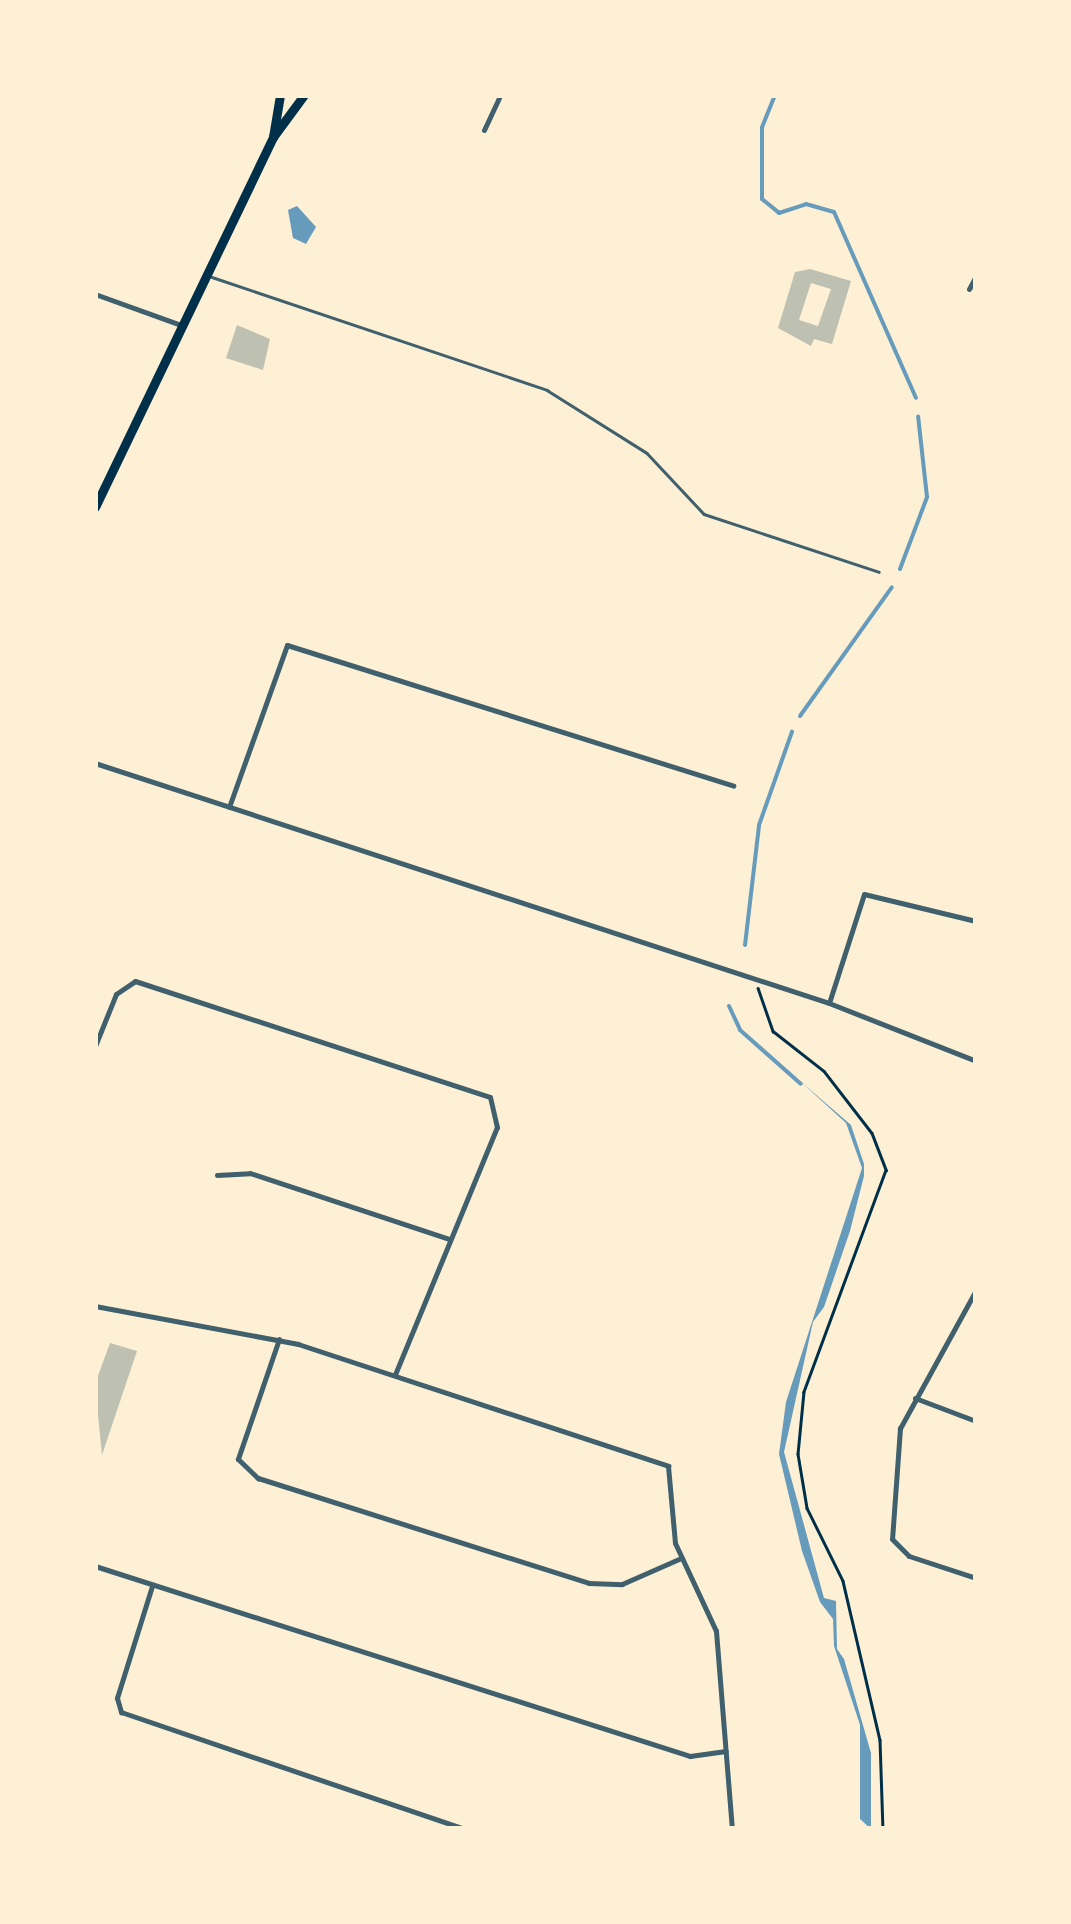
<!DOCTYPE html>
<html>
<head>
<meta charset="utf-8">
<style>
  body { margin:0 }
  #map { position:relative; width:1071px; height:1924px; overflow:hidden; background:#fdf0d5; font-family:Roboto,sans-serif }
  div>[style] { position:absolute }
  .water>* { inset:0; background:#669bbc }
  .stream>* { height:4px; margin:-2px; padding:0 2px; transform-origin:2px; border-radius:2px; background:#669bbc }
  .building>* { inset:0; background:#bec0b2 }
  .path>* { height:2.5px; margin:-1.25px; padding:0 1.25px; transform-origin:1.25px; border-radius:1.25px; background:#003049 }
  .service>* { height:2.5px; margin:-1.25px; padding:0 1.25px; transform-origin:1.25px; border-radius:1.25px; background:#3f606c }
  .minor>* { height:5px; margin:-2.5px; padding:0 2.5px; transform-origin:2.5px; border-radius:2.5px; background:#3f606c }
  .primary>* { height:9px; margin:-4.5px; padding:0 4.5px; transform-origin:4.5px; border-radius:4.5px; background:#003049 }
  span { translate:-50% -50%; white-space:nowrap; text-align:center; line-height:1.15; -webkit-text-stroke:10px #fdf0d5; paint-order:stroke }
  .frame { position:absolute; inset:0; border:98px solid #fdf0d5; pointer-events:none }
</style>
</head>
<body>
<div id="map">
  <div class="water">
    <i style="clip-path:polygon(297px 206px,316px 227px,306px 244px,293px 238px,288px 210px)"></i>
    <i style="clip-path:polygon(800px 1081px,851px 1125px,864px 1164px,864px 1176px,850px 1231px,824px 1307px,813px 1322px,784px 1452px,824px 1598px,836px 1601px,837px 1649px,844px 1659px,871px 1753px,871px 1829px,860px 1819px,860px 1725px,834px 1646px,833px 1619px,820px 1602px,802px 1551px,779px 1454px,786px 1402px,862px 1168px,846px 1123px)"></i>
  </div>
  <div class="stream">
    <i style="left:775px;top:95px;width:35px;rotate:112deg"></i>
    <i style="left:762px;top:128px;width:71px;rotate:90deg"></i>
    <i style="left:762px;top:199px;width:22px;rotate:39deg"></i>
    <i style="left:779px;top:213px;width:28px;rotate:-18deg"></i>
    <i style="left:806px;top:204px;width:29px;rotate:16deg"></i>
    <i style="left:834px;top:212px;width:203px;rotate:66.2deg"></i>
    <i style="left:900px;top:569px;width:77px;rotate:-69.4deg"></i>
    <i style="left:927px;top:497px;width:81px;rotate:-96.3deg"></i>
    <i style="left:800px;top:716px;width:158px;rotate:-54.5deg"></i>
    <i style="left:745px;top:945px;width:121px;rotate:-83.3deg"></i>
    <i style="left:759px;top:825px;width:99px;rotate:-70.5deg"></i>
    <i style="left:729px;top:1006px;width:26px;rotate:65deg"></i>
    <i style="left:740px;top:1030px;width:81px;rotate:41.5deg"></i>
  </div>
  <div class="building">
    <i style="clip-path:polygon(evenodd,810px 269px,851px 281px,832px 344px,814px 339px,811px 346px,778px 328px,795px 272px,810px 269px,811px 283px,831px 289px,818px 326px,799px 320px,811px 283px)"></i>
    <i style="clip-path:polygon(237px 325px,270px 339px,263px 370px,226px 358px)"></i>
    <i style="clip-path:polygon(110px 1343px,137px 1351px,102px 1455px,95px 1384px)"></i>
  </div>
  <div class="path">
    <i style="left:758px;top:988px;width:46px;rotate:70.8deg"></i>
    <i style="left:773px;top:1031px;width:65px;rotate:38.1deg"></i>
    <i style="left:824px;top:1071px;width:78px;rotate:52.3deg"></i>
    <i style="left:872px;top:1133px;width:40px;rotate:69deg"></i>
    <i style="left:886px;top:1170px;width:237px;rotate:110.3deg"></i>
    <i style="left:804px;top:1392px;width:62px;rotate:95.5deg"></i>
    <i style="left:798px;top:1454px;width:55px;rotate:80.5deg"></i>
    <i style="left:807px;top:1508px;width:81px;rotate:63.7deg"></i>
    <i style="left:843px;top:1581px;width:163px;rotate:76.9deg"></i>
    <i style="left:880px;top:1740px;width:89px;rotate:88.1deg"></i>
  </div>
  <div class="service">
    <i style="left:212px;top:277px;width:354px;rotate:18.6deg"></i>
    <i style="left:547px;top:390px;width:118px;rotate:32.2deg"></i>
    <i style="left:647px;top:453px;width:83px;rotate:46.9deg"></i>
    <i style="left:704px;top:514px;width:184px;rotate:18.3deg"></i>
  </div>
  <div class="minor">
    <i style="left:484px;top:130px;width:38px;rotate:-65deg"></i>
    <i style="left:969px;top:289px;width:15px;rotate:-62deg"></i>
    <i style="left:95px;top:294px;width:91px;rotate:19.8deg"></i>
    <i style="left:95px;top:763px;width:772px;rotate:18.11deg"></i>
    <i style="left:829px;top:1003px;width:158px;rotate:21.5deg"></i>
    <i style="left:229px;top:807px;width:172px;rotate:-70.3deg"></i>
    <i style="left:287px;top:645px;width:468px;rotate:17.5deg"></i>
    <i style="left:829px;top:1003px;width:114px;rotate:-72.2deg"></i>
    <i style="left:864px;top:894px;width:115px;rotate:13.6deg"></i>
    <i style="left:95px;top:1046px;width:56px;rotate:-68deg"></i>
    <i style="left:116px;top:994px;width:23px;rotate:-34deg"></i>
    <i style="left:135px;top:981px;width:373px;rotate:18.1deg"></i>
    <i style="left:490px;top:1097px;width:31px;rotate:77deg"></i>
    <i style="left:497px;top:1127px;width:268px;rotate:112.4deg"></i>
    <i style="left:217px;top:1175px;width:33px;rotate:-3deg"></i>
    <i style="left:250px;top:1173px;width:211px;rotate:18.3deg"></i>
    <i style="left:976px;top:1290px;width:158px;rotate:118.8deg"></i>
    <i style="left:900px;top:1428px;width:111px;rotate:94.1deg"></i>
    <i style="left:892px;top:1539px;width:24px;rotate:45deg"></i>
    <i style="left:909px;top:1556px;width:71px;rotate:18.2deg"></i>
    <i style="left:95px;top:1306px;width:207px;rotate:10.6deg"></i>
    <i style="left:298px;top:1344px;width:390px;rotate:18.2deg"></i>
    <i style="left:668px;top:1466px;width:77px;rotate:84.8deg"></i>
    <i style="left:675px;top:1543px;width:97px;rotate:65deg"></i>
    <i style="left:716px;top:1631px;width:199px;rotate:85.4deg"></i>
    <i style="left:279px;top:1339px;width:127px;rotate:108.9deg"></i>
    <i style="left:238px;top:1459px;width:28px;rotate:44deg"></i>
    <i style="left:258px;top:1478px;width:347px;rotate:17.6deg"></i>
    <i style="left:589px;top:1583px;width:33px;rotate:2deg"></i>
    <i style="left:622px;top:1584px;width:64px;rotate:-23.8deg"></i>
    <i style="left:915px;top:1398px;width:65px;rotate:20.7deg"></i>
    <i style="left:95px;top:1566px;width:625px;rotate:17.71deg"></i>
    <i style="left:690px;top:1756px;width:36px;rotate:-8deg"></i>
    <i style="left:152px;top:1586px;width:117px;rotate:107.4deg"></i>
    <i style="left:117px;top:1698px;width:15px;rotate:74deg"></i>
    <i style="left:121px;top:1712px;width:362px;rotate:18.8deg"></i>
  </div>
  <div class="primary">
    <i style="left:273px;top:137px;width:43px;rotate:-80.5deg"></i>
    <i style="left:95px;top:507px;width:411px;rotate:-64.3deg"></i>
    <i style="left:273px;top:137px;width:52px;rotate:-53.6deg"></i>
  </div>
  <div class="frame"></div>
</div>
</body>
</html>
